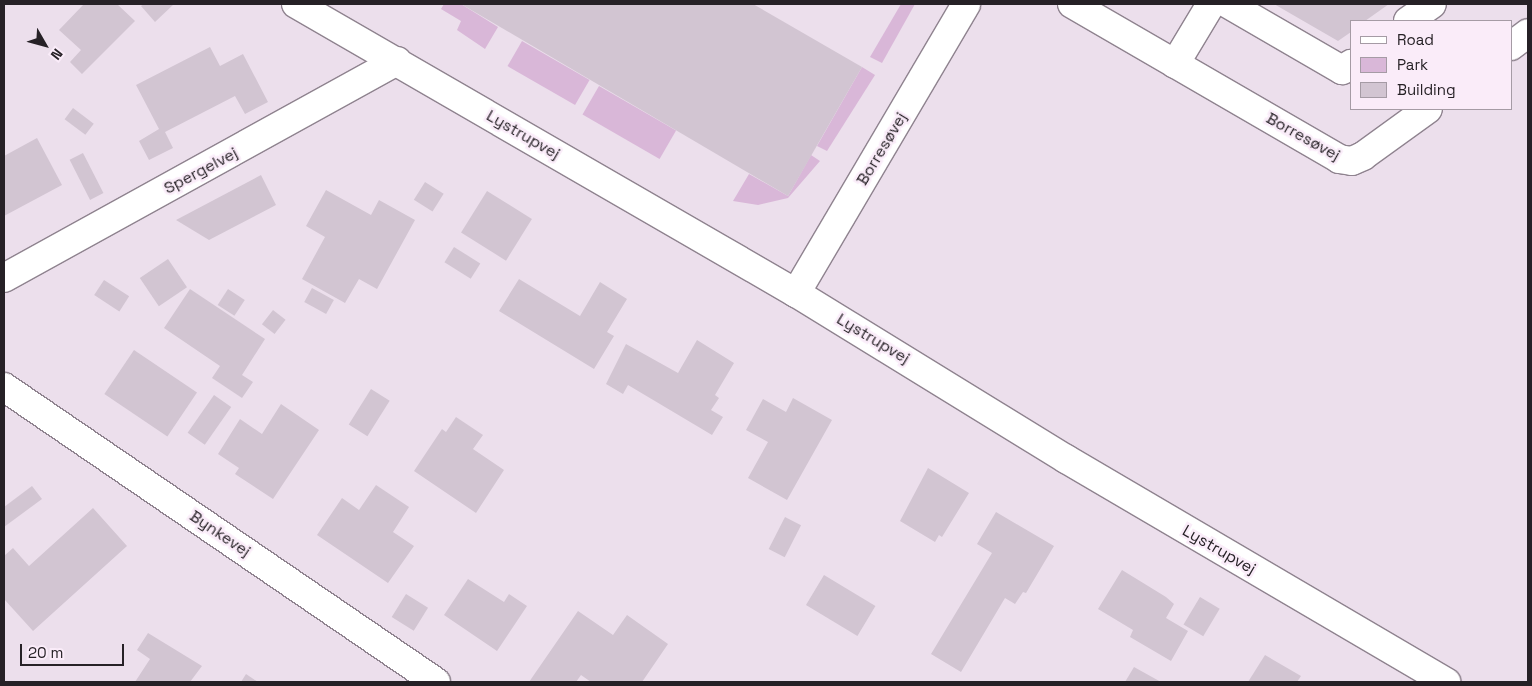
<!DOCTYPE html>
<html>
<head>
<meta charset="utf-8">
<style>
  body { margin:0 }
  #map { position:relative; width:1532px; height:686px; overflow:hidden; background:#ecdfec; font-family:"Space Grotesk",sans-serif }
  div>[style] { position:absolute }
  .green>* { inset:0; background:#d9b7d8; transform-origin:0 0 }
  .building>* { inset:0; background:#d2c5d2; transform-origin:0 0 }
  .roads { filter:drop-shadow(1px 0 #8f838f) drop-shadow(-1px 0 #8f838f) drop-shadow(0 1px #8f838f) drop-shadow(0 -1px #8f838f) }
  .minor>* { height:28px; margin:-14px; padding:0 14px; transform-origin:14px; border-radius:14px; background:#fff }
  span { translate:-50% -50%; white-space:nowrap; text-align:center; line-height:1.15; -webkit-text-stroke:5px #faecf9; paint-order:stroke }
  .street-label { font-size:16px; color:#262126 }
  .frame { position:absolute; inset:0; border:5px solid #262126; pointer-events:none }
  .legend { position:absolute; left:1350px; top:20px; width:162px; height:90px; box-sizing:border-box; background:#faecf9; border:1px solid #a59ba5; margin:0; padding:6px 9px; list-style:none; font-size:15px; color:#262126 }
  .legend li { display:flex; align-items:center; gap:10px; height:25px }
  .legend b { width:25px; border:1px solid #a59ba5 }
  .north { position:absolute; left:20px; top:20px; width:50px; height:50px; -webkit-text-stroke:4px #faecf9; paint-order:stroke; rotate:128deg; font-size:14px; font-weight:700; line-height:20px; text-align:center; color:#262126 }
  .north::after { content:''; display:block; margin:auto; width:18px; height:22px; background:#262126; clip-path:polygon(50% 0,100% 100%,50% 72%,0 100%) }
  .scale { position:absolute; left:20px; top:644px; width:104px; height:22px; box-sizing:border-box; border:2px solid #262126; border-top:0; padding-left:6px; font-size:15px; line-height:18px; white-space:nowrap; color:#262126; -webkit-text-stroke:4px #faecf9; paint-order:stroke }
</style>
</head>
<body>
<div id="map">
  <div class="green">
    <i style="clip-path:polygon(444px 4px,461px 4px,498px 27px,485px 49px,457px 30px,461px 21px,441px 9px)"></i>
    <i style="clip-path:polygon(901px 4px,915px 4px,882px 63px,870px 57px)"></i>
    <i style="left:522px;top:41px;width:78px;height:29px;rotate:30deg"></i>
    <i style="clip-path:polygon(862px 67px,875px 75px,827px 151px,817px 146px)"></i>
    <i style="left:599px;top:86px;width:89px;height:33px;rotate:30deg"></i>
    <i style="clip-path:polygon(811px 155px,820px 161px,788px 198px,758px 205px,733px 201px,749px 174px,788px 196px)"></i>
  </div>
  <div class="building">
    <i style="clip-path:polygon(84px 4px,117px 4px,135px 21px,82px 74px,70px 62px,81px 50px,59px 30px)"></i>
    <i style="clip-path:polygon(144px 4px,174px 4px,155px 22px,141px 6px)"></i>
    <i style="clip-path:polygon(461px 4px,753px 4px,862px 67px,788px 196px)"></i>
    <i style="clip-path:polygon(1274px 4px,1389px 4px,1365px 21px,1351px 21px,1351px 32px,1338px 41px)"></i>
    <i style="clip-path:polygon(210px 47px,220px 66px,243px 54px,268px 102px,245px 114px,235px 96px,165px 132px,173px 148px,149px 160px,139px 141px,159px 129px,136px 85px)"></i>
    <i style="left:73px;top:108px;width:26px;height:14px;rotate:37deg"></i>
    <i style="clip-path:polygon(37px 138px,62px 185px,4px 216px,4px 156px)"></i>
    <i style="left:83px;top:153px;width:45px;height:15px;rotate:63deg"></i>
    <i style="clip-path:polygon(261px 175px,276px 205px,209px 240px,176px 220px)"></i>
    <i style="left:425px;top:182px;width:22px;height:21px;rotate:32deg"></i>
    <i style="clip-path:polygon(326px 190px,371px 215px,379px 200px,415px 220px,377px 289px,359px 279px,345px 303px,302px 279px,325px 237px,306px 226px)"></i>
    <i style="left:487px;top:191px;width:53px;height:49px;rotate:32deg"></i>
    <i style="left:454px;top:247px;width:31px;height:18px;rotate:32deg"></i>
    <i style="left:168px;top:259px;width:34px;height:34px;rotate:56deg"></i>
    <i style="clip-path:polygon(519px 279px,580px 316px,600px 282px,627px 299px,607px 332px,614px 336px,594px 369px,499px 311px)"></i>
    <i style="left:104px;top:280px;width:30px;height:18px;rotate:33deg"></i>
    <i style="left:312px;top:288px;width:25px;height:16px;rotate:29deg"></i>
    <i style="clip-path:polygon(190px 289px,265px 339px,242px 375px,253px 382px,242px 398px,212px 378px,220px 366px,164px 328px)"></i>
    <i style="left:228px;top:289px;width:20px;height:19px;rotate:33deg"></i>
    <i style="left:273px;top:310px;width:16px;height:18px;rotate:38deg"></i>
    <i style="clip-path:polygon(697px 340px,734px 363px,715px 395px,719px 398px,711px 410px,723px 417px,712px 435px,628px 385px,623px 394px,606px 384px,626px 344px,678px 373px)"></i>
    <i style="left:134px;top:350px;width:76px;height:53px;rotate:34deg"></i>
    <i style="left:371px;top:389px;width:22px;height:42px;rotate:32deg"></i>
    <i style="left:214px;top:395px;width:21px;height:46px;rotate:35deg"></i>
    <i style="clip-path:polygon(793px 398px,832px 420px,787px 500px,748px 478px,768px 442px,746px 430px,763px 399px,786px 412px)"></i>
    <i style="clip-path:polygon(281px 404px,319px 430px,273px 499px,235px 474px,239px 468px,218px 454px,240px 419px,262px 434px)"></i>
    <i style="clip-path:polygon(456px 417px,483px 435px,473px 449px,504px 470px,476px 513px,414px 471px,442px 429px,446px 432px)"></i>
    <i style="clip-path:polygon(928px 468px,969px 493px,942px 537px,939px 535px,935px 542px,900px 521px)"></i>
    <i style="clip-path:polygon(376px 485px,409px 507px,393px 532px,414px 546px,388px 583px,317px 535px,342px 498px,359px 510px)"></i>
    <i style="clip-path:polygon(32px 486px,42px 499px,4px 527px,4px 507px)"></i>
    <i style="clip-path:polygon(93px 508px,127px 546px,33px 631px,4px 599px,4px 556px,13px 548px,29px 566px)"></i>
    <i style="clip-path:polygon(996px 512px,1054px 546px,1026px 593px,1023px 592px,1015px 604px,1005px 598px,961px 672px,931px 654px,992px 553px,977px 544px)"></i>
    <i style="left:785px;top:517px;width:18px;height:36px;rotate:27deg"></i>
    <i style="clip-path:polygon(1122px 570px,1166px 597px,1174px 604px,1166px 618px,1188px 631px,1171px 661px,1130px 637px,1133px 630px,1098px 609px)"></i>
    <i style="left:824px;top:575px;width:60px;height:35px;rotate:31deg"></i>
    <i style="clip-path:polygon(468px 579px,504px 602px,509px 594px,527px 606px,497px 651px,444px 615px)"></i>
    <i style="left:406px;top:594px;width:26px;height:27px;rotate:32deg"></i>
    <i style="left:1200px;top:597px;width:23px;height:32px;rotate:31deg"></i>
    <i style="clip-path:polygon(578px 611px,613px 635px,627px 615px,668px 644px,642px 682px,591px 682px,581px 675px,576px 682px,529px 682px)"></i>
    <i style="clip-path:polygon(148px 633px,202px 666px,190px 682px,135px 682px,150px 659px,137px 650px)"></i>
    <i style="clip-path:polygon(1265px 655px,1301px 676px,1297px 682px,1248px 682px)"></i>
    <i style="clip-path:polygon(1134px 667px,1161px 682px,1125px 682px)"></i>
    <i style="clip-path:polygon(246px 674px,258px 682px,241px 682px)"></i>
  </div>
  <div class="roads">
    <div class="minor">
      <i style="left:296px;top:4px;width:578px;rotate:30.03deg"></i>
      <i style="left:796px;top:293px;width:317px;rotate:31.6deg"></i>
      <i style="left:1066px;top:459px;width:441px;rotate:30.4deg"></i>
      <i style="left:1072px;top:4px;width:309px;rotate:30.1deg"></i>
      <i style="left:1339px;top:159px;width:13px;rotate:9deg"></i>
      <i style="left:1352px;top:161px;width:12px;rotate:-24deg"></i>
      <i style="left:1363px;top:156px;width:80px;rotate:-35.9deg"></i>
      <i style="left:1228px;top:4px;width:132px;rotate:30.1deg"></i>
      <i style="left:1342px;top:70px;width:11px;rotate:-34deg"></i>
      <i style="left:1408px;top:21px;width:29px;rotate:-35deg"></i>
      <i style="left:1511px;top:46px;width:21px;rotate:-37deg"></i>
      <i style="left:1175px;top:64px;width:70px;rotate:-59deg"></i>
      <i style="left:4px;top:278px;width:449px;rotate:-28.9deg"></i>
      <i style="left:796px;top:293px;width:335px;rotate:-59.5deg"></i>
      <i style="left:4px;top:387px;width:523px;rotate:34.33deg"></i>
    </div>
  </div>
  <div class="street-label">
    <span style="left:523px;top:135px;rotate:30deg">Lystrupvej</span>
    <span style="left:1303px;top:137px;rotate:29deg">Borresøvej</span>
    <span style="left:882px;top:149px;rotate:-59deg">Borresøvej</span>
    <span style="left:201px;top:171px;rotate:-28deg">Spergelvej</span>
    <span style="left:873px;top:339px;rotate:31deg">Lystrupvej</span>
    <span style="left:220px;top:534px;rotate:34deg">Bynkevej</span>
    <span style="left:1219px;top:550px;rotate:30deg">Lystrupvej</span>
  </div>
  <div class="frame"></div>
  <ul class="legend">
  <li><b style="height:6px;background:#fff"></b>Road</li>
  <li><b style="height:14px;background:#d9b7d8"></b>Park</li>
  <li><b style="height:14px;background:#d2c5d2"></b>Building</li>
  </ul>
  <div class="north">N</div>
  <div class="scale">20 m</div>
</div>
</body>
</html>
